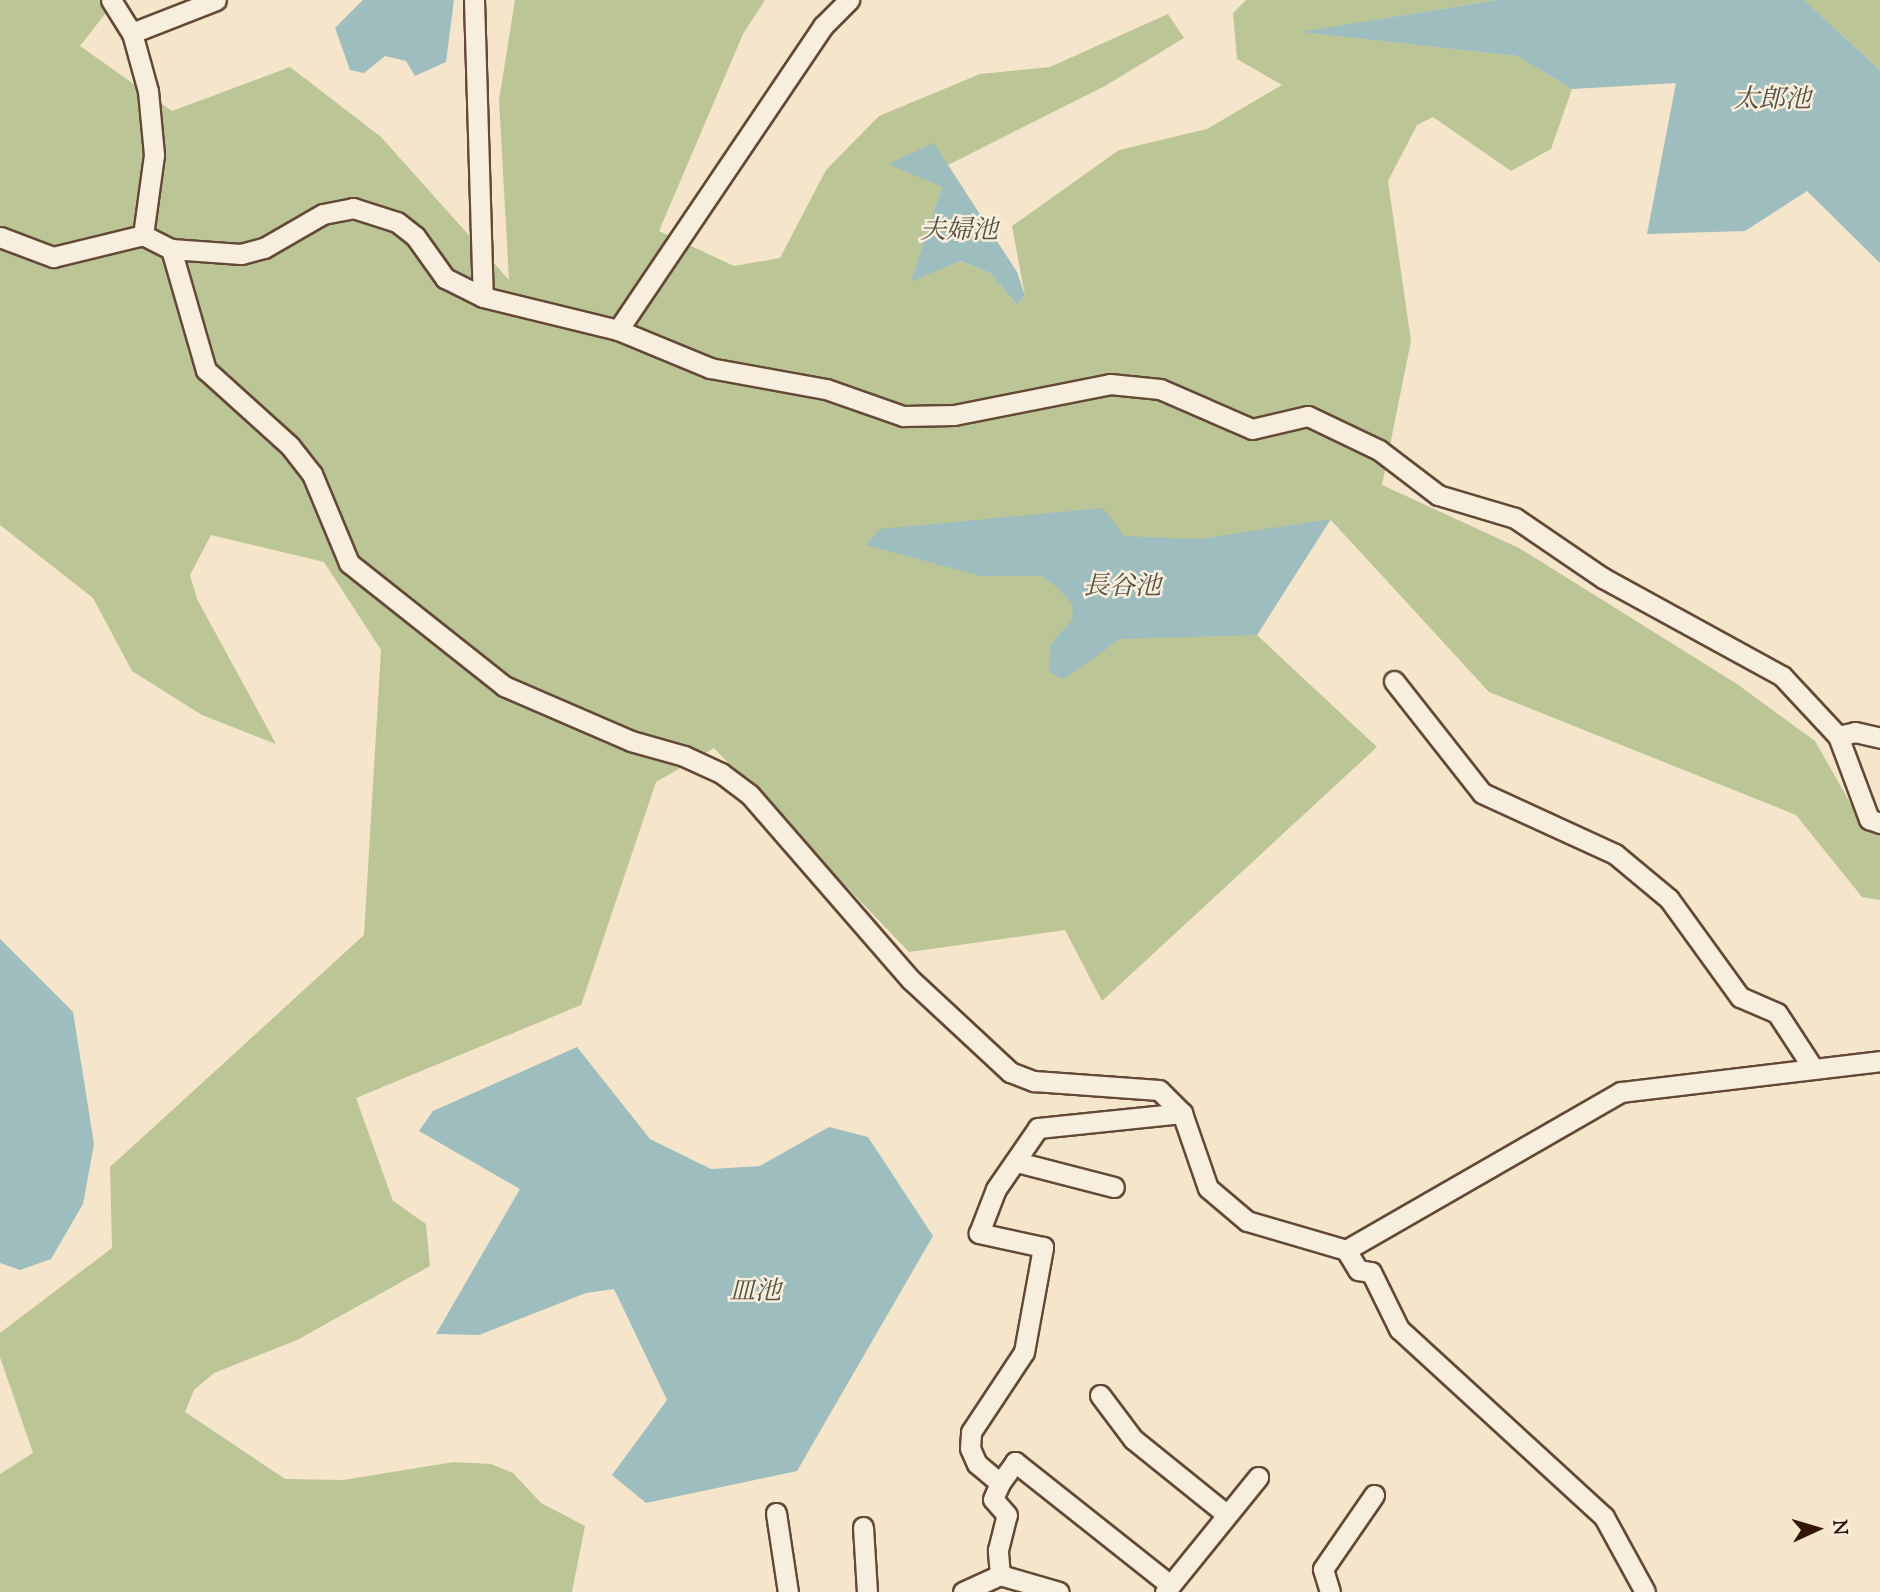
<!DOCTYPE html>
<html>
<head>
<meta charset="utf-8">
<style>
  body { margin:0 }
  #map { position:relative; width:1880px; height:1592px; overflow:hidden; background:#f5e5ca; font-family:"Sorts Mill Goudy","Noto Serif JP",serif }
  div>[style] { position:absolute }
  .green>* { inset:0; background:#bcc596 }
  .water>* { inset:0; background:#9ebdbe }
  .roads { filter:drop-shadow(2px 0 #634936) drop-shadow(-2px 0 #634936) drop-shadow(0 2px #634936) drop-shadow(0 -2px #634936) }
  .minor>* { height:19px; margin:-9.5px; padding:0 9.5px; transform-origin:9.5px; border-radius:9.5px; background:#f8eedd }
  span { translate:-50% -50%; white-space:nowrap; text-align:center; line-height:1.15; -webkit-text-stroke:5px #f8eedd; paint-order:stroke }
  .water-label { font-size:26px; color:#585045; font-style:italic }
  .north { position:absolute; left:1782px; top:1494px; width:70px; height:70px; -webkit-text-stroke:5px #f8eedd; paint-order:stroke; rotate:86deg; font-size:19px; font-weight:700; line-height:28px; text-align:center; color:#321504 }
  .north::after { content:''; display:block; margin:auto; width:24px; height:32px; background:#321504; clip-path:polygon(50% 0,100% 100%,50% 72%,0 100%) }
</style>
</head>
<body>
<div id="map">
  <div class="green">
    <i style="clip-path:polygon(0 0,116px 0,80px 46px,172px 111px,290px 67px,381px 137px,509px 280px,499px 100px,515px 0,765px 0,743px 34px,659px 231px,734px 266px,780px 258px,826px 170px,879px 116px,980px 74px,1050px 67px,1168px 14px,1184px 38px,1105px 86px,948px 165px,934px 144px,924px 179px,942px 187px,913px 281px,959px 261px,990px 273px,1017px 305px,1025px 296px,1012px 226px,1119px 150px,1207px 129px,1282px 85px,1237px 59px,1233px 13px,1246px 0,1497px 0,1303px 32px,1517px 56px,1572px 89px,1551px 149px,1511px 171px,1433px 117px,1417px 125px,1388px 181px,1411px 341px,1382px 485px,1519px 548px,1737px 684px,1815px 741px,1857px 815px,1880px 831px,1880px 900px,1862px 897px,1796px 815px,1489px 692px,1330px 519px,1257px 635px,1377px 747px,1102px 1001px,1065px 930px,909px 952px,714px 748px,656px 782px,581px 1005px,356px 1098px,393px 1201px,426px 1224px,430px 1266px,297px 1340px,214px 1373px,194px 1390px,185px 1412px,285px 1479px,343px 1480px,454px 1462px,491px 1464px,513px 1473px,541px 1503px,585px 1526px,572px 1592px,0 1592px,0 1474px,33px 1453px,0 1357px,0 1333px,112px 1248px,110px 1167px,364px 935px,381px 650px,324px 562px,211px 535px,190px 575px,197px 599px,276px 744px,202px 715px,132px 671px,93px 598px,0 525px)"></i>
    <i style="clip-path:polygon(1804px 0,1880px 0,1880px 70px)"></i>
  </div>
  <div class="water">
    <i style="clip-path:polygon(363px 0,454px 0,446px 62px,415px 76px,406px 61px,385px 56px,364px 73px,350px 70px,335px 28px)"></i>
    <i style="clip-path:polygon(1497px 0,1804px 0,1880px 70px,1880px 263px,1807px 191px,1745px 231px,1647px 234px,1676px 83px,1572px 89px,1517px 56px,1300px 32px)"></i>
    <i style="clip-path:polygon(934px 143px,1017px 272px,1025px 296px,1017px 305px,990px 273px,960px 261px,911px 282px,942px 187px,888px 164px)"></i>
    <i style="clip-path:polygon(1103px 508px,1124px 536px,1199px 539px,1331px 519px,1257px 635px,1120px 639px,1064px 679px,1049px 673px,1050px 645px,1073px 619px,1072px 604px,1058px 588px,1041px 576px,981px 576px,866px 545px,880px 529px)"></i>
    <i style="clip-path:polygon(0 939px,73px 1012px,94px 1144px,83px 1204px,51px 1259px,20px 1270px,0 1263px)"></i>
    <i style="clip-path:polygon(577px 1047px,650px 1139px,711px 1169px,760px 1166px,829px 1127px,868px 1137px,933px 1236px,797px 1471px,646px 1503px,612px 1475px,667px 1400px,614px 1289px,586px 1293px,479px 1335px,436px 1334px,520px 1189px,419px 1131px,433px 1111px)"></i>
  </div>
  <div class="roads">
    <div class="minor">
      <i style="left:111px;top:0;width:39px;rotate:58deg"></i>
      <i style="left:132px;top:33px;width:60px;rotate:74.6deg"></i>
      <i style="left:148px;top:91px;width:64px;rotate:84.6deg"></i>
      <i style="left:154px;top:155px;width:81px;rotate:97.8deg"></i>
      <i style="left:474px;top:0;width:297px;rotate:88.3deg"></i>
      <i style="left:132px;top:33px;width:90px;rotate:-21.4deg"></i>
      <i style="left:0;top:237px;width:57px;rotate:20.7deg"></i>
      <i style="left:53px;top:257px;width:93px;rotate:-13.7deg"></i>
      <i style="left:143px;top:235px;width:31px;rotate:27deg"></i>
      <i style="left:171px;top:249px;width:70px;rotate:4.1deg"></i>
      <i style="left:241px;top:254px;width:24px;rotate:-15deg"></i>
      <i style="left:264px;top:248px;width:68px;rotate:-30deg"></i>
      <i style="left:323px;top:214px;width:31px;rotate:-11deg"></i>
      <i style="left:353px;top:208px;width:46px;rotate:17.7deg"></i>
      <i style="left:397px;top:222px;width:23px;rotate:38deg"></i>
      <i style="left:415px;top:236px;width:52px;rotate:54.5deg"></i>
      <i style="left:445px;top:278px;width:42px;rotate:26.6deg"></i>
      <i style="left:483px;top:297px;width:139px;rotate:13.7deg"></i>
      <i style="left:618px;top:330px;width:100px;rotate:22.4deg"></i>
      <i style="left:710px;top:368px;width:118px;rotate:10.3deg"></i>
      <i style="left:826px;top:389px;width:82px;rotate:19.3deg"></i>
      <i style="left:903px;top:416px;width:51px;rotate:-1.1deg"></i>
      <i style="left:954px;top:415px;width:159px;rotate:-11.2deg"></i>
      <i style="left:1110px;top:384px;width:50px;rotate:5.7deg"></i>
      <i style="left:1160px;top:389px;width:100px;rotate:23.5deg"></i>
      <i style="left:1252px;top:429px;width:57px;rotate:-13.1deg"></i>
      <i style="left:1308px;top:416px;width:79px;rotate:25.6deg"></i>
      <i style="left:1379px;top:450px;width:74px;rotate:37.3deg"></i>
      <i style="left:1438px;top:495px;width:80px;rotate:16.6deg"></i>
      <i style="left:1515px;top:518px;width:107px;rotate:34.3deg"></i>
      <i style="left:1603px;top:578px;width:204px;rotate:28.7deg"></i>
      <i style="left:1782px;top:676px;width:82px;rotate:47deg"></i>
      <i style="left:1838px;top:736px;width:17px;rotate:-13deg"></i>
      <i style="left:1855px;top:732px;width:26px;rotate:13deg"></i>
      <i style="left:171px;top:249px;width:126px;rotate:73.9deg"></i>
      <i style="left:206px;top:370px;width:113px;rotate:42.1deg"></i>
      <i style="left:290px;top:446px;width:36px;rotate:52deg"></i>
      <i style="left:312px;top:474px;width:96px;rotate:67.4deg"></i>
      <i style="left:349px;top:563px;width:198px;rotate:38.4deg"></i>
      <i style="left:504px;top:686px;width:138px;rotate:23.4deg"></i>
      <i style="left:631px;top:741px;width:55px;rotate:15.8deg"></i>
      <i style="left:684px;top:756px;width:41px;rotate:24.7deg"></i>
      <i style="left:721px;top:773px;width:36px;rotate:37deg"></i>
      <i style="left:750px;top:795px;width:244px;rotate:49deg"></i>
      <i style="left:910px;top:979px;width:137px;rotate:42.9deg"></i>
      <i style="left:1010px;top:1072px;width:26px;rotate:21deg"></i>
      <i style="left:1034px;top:1081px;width:125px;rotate:4.1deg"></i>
      <i style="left:1159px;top:1090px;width:33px;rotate:45deg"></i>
      <i style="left:1182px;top:1113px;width:79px;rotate:70.9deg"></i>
      <i style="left:1208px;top:1188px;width:51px;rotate:40.2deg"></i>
      <i style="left:1247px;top:1221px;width:103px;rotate:16.3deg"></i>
      <i style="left:1346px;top:1250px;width:23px;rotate:59deg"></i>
      <i style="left:1358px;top:1270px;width:13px;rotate:9deg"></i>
      <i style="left:1371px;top:1272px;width:64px;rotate:63.8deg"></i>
      <i style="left:1399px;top:1329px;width:278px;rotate:42.5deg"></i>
      <i style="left:1604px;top:1517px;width:85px;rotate:61.3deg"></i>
      <i style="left:618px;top:330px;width:367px;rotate:-56deg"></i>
      <i style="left:823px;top:26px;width:37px;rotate:-45deg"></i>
      <i style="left:1394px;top:681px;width:142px;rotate:51.8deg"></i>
      <i style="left:1482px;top:793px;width:146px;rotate:24.6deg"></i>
      <i style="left:1615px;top:854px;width:70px;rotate:39.8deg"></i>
      <i style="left:1669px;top:899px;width:121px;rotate:54.1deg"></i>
      <i style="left:1740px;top:997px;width:40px;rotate:23.4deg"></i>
      <i style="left:1777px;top:1013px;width:66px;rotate:56.8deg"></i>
      <i style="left:1838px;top:736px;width:89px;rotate:69.5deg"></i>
      <i style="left:1869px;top:819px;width:12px;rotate:20deg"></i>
      <i style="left:1017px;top:1162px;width:100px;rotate:14.5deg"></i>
      <i style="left:1346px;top:1250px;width:317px;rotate:-29.9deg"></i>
      <i style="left:1621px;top:1092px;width:261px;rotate:-6.8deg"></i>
      <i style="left:1100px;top:1395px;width:55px;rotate:53.1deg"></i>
      <i style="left:1133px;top:1439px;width:119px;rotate:38.9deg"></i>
      <i style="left:1000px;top:1483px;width:26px;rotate:-54deg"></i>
      <i style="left:1015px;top:1462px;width:198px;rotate:38.4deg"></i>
      <i style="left:776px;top:1513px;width:80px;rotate:81.4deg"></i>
      <i style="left:863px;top:1527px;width:65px;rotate:86.5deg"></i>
      <i style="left:1000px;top:1575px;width:25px;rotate:-95deg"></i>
      <i style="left:998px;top:1550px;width:36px;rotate:-76deg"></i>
      <i style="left:1007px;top:1515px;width:21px;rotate:-131deg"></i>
      <i style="left:993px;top:1499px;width:17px;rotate:-66deg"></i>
      <i style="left:1000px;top:1483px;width:30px;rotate:-140deg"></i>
      <i style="left:977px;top:1464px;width:17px;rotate:-114deg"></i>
      <i style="left:970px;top:1448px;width:16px;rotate:-86deg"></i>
      <i style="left:971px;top:1432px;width:96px;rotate:-56.5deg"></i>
      <i style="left:1024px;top:1352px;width:107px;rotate:-79.7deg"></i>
      <i style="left:1043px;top:1247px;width:66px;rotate:-167.7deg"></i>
      <i style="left:979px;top:1233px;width:47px;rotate:-68.9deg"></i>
      <i style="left:996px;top:1189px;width:74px;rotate:-55.5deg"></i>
      <i style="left:1038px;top:1128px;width:145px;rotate:-5.9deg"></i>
      <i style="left:963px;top:1592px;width:41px;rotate:-24.7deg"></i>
      <i style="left:1000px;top:1575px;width:61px;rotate:16.1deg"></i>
      <i style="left:1165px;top:1592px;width:148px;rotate:-51deg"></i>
      <i style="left:1330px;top:1592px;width:24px;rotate:-107deg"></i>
      <i style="left:1323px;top:1569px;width:90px;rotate:-55.4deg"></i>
    </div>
  </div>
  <div class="water-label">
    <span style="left:1772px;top:101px">太郎池</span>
    <span style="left:959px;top:232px">夫婦池</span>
    <span style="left:1122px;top:588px">長谷池</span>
    <span style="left:755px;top:1293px">皿池</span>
  </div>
  <div class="north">N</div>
</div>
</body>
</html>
